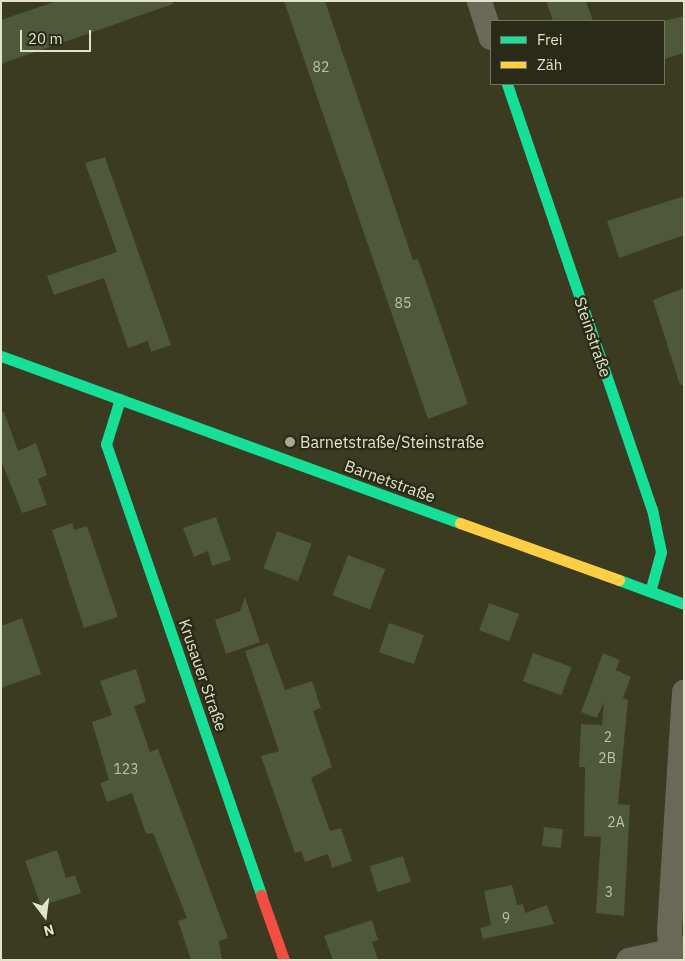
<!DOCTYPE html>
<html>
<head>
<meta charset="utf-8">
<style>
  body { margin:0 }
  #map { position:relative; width:685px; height:961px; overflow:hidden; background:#3a3b20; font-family:"IBM Plex Sans",sans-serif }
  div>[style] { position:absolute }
  .building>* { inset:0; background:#4f5838; transform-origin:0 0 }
  .street>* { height:25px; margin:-12.5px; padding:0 12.5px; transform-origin:12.5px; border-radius:12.5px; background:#686956 }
  .fast>* { height:11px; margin:-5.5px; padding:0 5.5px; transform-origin:5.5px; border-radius:5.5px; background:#16e098 }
  .slow>* { height:11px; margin:-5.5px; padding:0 5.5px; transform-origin:5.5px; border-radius:5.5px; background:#ffcf43 }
  .jam>* { height:11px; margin:-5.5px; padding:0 5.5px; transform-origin:5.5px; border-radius:5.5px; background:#f24e42 }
  .dots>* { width:14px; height:14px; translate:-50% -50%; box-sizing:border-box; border:2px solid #292b16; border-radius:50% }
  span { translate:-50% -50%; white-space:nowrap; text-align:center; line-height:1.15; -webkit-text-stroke:4.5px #292b16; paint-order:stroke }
  .number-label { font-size:14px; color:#bdc1a6 }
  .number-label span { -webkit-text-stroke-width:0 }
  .street-label { font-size:16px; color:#e2e4ca }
  .poi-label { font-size:16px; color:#e2e4ca }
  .left { translate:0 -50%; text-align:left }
  .frame { position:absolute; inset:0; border:2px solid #e2e4ca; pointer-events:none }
  .legend { position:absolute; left:490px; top:20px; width:175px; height:65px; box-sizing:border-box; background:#292b16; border:1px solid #73755e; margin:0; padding:6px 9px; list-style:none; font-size:15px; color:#e2e4ca }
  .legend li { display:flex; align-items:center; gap:10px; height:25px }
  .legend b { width:25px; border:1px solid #73755e }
  .north { position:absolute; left:20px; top:891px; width:50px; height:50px; -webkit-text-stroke:4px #292b16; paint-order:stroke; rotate:165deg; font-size:14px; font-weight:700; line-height:20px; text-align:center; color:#e2e4ca }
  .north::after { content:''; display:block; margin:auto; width:18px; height:22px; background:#e2e4ca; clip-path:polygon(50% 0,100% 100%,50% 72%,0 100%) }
  .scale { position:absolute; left:20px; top:30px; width:71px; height:22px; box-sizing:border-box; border:2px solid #e2e4ca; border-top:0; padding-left:6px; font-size:15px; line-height:18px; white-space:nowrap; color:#e2e4ca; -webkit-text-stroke:4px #292b16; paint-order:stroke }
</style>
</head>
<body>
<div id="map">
  <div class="building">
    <i style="clip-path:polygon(57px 1px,173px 1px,173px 4px,1px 64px,1px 20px)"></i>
    <i style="clip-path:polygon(284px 1px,325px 1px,413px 260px,418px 259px,468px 404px,428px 419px)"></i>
    <i style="clip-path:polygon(546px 1px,586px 1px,593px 21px,553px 21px)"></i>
    <i style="clip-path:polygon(684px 16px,684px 53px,664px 59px,664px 21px)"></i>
    <i style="clip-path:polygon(105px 157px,171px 345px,151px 352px,148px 341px,128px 348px,104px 278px,54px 295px,47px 276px,117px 252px,85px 163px)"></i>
    <i style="clip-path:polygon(684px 196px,684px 235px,619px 258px,607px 221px)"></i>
    <i style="clip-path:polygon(684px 288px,684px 384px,680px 385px,653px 300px)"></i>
    <i style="clip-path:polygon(1px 412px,4px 412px,18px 451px,36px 443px,47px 475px,38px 479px,47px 505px,22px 513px,1px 460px)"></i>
    <i style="clip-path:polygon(216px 517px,231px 560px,212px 566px,208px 551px,194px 557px,183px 528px)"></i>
    <i style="clip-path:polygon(72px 523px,74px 530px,87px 526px,118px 617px,84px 628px,52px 530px)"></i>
    <i style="left:277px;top:531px;width:37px;height:40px;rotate:20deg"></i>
    <i style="left:348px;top:555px;width:40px;height:43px;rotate:21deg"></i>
    <i style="clip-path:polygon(245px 597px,260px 642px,226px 654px,215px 620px,240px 611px)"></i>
    <i style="left:489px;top:603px;width:32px;height:29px;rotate:20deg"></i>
    <i style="clip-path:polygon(22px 618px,41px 674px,1px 688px,1px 626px)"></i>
    <i style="left:389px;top:623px;width:37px;height:31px;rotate:19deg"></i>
    <i style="clip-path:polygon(268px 643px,285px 690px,312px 681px,321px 708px,313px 711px,332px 767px,311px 778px,330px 831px,341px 828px,352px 861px,332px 868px,328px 854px,305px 862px,301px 851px,295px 853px,261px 756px,279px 751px,245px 651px)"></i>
    <i style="left:533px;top:653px;width:41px;height:30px;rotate:20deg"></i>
    <i style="clip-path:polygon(603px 653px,620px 660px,616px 670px,631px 677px,623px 698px,628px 700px,618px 804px,630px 805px,624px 916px,596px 913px,601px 837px,584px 836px,585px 767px,579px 767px,581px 724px,602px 725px,604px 702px,597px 718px,581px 712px)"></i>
    <i style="clip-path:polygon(136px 669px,146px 702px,134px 706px,150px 752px,158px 749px,228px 938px,219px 941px,222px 960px,191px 960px,178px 921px,187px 918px,153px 833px,146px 834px,132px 793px,107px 802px,100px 783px,109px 780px,92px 722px,112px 715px,100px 681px)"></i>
    <i style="left:544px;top:827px;width:19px;height:19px;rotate:6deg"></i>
    <i style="clip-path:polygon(57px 850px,66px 878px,75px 875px,81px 893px,41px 906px,25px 861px)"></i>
    <i style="left:403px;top:856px;width:27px;height:35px;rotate:73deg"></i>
    <i style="clip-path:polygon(512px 885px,517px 905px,523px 904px,525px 913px,547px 905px,554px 924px,483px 939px,480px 928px,491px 925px,484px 891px)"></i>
    <i style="clip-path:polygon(372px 920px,378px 940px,372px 942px,378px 960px,333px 960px,324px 936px)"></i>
  </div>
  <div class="street">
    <i style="left:479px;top:1px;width:38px;rotate:72deg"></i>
    <i style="left:628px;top:960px;width:57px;rotate:-12.1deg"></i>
    <i style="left:672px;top:960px;width:30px;rotate:-96deg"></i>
    <i style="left:669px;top:930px;width:239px;rotate:-86.4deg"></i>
  </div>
  <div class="fast">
    <i style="left:507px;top:84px;width:449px;rotate:71.2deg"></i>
    <i style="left:652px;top:509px;width:44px;rotate:78.2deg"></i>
    <i style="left:661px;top:552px;width:41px;rotate:105.4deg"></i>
    <i style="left:1px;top:356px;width:488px;rotate:20deg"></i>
    <i style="left:120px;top:399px;width:47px;rotate:107.3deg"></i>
    <i style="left:106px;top:444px;width:477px;rotate:71deg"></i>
    <i style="left:619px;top:580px;width:69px;rotate:20.3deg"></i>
  </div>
  <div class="slow">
    <i style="left:460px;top:523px;width:169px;rotate:19.7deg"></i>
  </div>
  <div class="jam">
    <i style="left:261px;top:895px;width:69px;rotate:70.5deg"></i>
  </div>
  <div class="dots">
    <i style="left:290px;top:442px;background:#a7a98e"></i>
  </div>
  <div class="number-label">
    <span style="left:321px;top:67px">82</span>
    <span style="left:403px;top:303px">85</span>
    <span style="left:608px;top:737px">2</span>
    <span style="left:607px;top:758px">2B</span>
    <span style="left:126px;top:769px">123</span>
    <span style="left:616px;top:822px">2A</span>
    <span style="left:609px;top:892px">3</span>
    <span style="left:506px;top:918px">9</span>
  </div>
  <div class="street-label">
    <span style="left:593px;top:337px;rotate:71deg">Steinstraße</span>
    <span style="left:390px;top:481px;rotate:20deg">Barnetstraße</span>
    <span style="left:203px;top:675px;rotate:71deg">Krusauer Straße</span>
  </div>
  <div class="poi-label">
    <span class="left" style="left:300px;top:442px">Barnetstraße/Steinstraße</span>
  </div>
  <div class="frame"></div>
  <ul class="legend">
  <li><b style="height:6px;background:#16e098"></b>Frei</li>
  <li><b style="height:6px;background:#ffcf43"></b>Zäh</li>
  </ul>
  <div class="north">N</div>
  <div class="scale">20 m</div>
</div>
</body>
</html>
